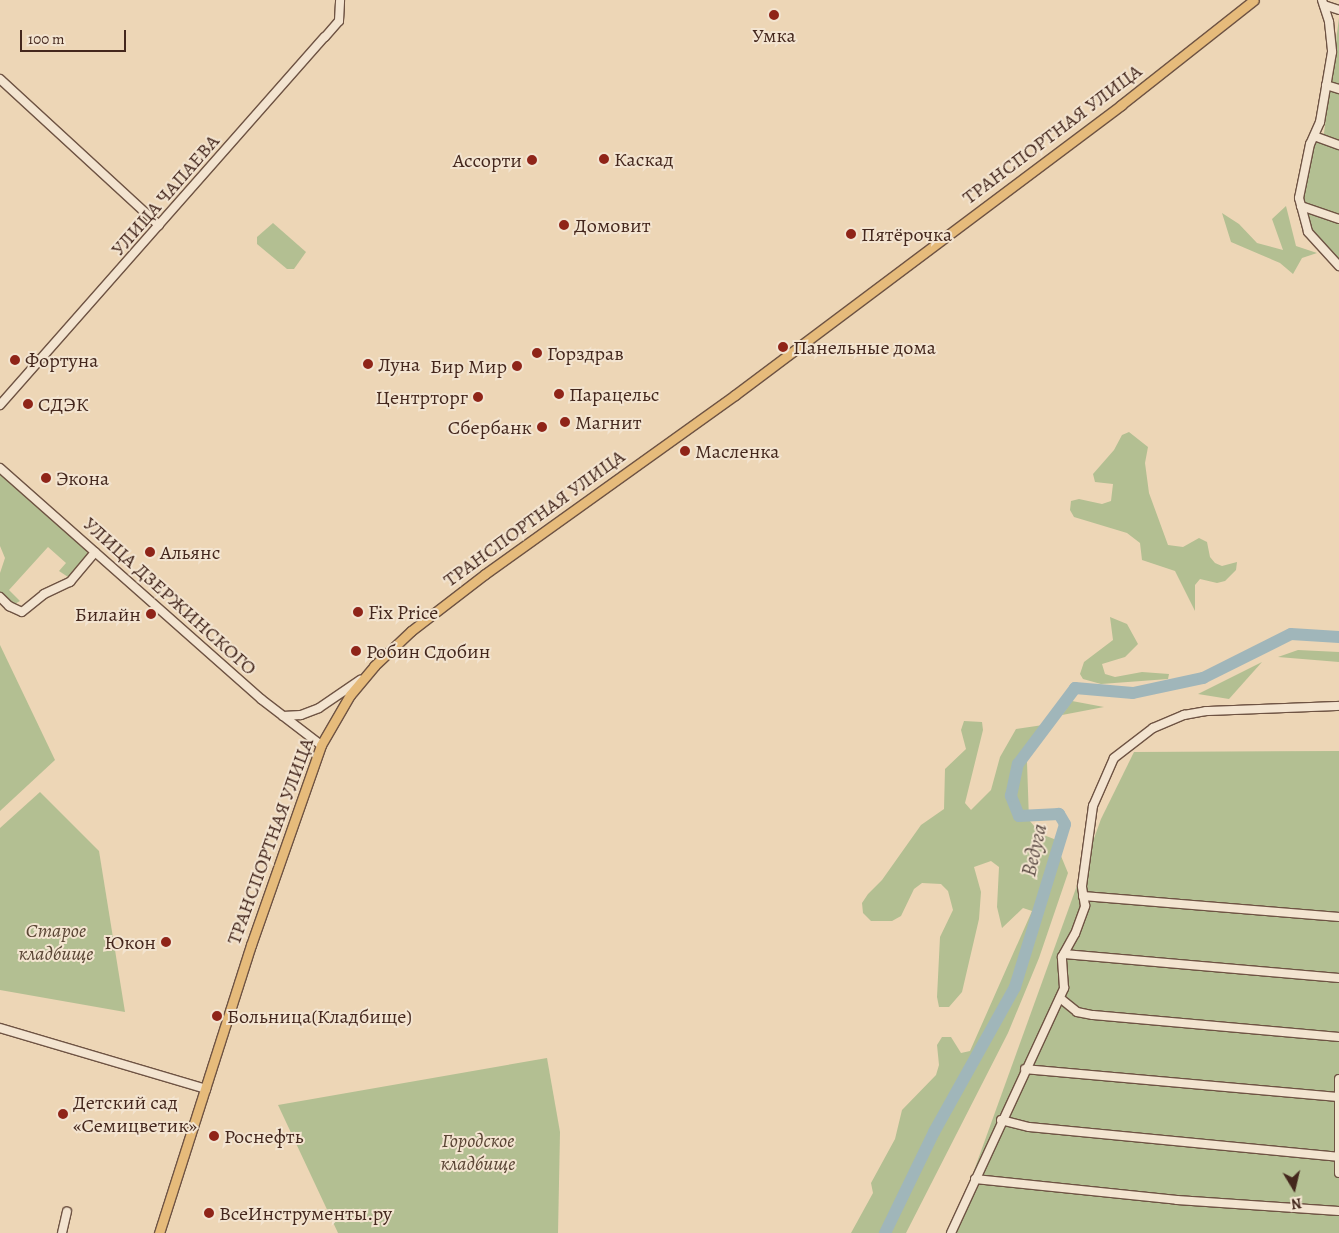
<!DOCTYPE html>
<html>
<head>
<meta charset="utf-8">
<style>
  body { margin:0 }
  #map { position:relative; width:1339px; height:1233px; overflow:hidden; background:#edd6b6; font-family:Alegreya,serif }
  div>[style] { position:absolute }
  .green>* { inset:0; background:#b3bf92 }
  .river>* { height:12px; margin:-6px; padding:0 6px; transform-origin:6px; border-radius:6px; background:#a0b6ba }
  .roads { filter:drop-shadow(1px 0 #6e5343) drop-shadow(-1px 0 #6e5343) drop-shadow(0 1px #6e5343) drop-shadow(0 -1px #6e5343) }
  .minor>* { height:8px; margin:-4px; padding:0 4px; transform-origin:4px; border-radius:4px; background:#f3e4d0 }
  .major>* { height:9px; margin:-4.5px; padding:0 4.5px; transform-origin:4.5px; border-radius:4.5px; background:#e6bb7b }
  .dots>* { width:14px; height:14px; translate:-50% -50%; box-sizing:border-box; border:2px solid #f3e4d0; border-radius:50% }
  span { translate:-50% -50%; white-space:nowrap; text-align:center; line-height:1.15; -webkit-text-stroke:4px #f3e4d0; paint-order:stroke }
  .poi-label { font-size:20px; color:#44271d }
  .left { translate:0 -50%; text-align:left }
  .right { translate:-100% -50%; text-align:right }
  .street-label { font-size:20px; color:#44271d }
  .park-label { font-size:20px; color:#5a4534; font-style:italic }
  .water-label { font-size:21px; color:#5b4b44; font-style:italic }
  .north { position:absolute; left:1269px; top:1163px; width:50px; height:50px; -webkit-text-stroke:4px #f3e4d0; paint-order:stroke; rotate:171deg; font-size:14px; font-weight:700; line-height:20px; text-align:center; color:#44271d }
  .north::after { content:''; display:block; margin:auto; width:18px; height:22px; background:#44271d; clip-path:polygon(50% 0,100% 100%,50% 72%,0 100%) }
  .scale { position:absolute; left:20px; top:30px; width:106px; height:22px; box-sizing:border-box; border:2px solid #44271d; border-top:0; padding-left:6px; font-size:15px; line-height:18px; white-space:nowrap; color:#44271d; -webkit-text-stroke:4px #f3e4d0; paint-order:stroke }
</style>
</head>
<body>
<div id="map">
  <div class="green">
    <i style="clip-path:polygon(1339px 18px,1339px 261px,1312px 232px,1303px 198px,1314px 146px,1324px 133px)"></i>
    <i style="clip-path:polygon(1286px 206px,1296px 246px,1317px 253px,1302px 258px,1293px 274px,1280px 263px,1231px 242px,1222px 213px,1239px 224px,1257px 243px,1283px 250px,1272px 219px)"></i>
    <i style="clip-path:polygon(273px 223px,306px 252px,294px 269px,287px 269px,257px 244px,257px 237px)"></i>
    <i style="clip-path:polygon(1129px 432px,1148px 447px,1145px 463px,1149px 493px,1168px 545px,1183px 547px,1199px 538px,1207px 542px,1210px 557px,1215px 563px,1222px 566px,1237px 562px,1236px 570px,1225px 581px,1217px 583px,1200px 579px,1195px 585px,1195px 611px,1175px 571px,1142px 560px,1140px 543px,1127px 533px,1074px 517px,1070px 510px,1071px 501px,1079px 499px,1102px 504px,1111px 501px,1113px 484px,1095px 482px,1093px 474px,1114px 450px,1122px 435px)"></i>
    <i style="clip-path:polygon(0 472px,87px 551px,88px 557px,71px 579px,59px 571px,66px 563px,48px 547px,9px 590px,20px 601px,11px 606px,0 595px,0 573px,5px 558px,0 546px)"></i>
    <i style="clip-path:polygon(1110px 617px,1127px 624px,1138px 644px,1125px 657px,1102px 664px,1105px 674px,1115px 677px,1142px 672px,1169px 674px,1168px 679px,1101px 684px,1083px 679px,1080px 674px,1084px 662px,1113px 640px)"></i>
    <i style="clip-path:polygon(0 645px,55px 760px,0 811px)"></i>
    <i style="clip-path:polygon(1298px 650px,1339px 652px,1339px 662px,1278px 657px)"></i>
    <i style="clip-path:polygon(1262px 662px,1229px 699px,1198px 694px)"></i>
    <i style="clip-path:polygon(1072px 701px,1104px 707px,1062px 715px)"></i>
    <i style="clip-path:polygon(964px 721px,982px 722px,983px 730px,965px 803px,971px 810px,991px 790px,1000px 757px,1016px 729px,1043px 725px,1036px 733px,1027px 762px,1029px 820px,1041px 834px,1054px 839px,1068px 873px,1039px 958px,1008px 1033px,906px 1233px,851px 1233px,873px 1193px,871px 1183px,895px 1139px,902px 1110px,936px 1075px,939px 1065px,937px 1045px,942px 1037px,951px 1037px,961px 1053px,970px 1051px,1032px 911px,1023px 908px,1002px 928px,997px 907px,999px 867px,991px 861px,974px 867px,981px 892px,979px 919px,962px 992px,949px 1007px,939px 1007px,937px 997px,940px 937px,953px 910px,948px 891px,941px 884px,922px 883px,914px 889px,901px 916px,892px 921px,871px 921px,863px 913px,862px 903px,868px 894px,882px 880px,921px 825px,944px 809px,945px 769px,966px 749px,961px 730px)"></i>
    <i style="clip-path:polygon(1339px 751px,1339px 1233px,956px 1233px,959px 1212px,1101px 819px,1134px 752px)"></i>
    <i style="clip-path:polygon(40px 792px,99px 851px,125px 1012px,0 990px,0 828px)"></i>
    <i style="clip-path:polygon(547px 1058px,560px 1132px,558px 1233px,338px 1233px,278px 1105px)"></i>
  </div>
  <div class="river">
    <i style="left:885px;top:1233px;width:112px;rotate:-64.1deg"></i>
    <i style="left:934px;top:1132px;width:166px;rotate:-60.8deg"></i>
    <i style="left:1015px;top:987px;width:170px;rotate:-72.9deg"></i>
    <i style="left:1065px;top:824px;width:12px;rotate:-121deg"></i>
    <i style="left:1059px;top:814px;width:40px;rotate:177.1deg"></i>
    <i style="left:1019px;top:816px;width:22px;rotate:-112deg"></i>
    <i style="left:1011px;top:796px;width:33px;rotate:-78deg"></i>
    <i style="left:1018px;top:764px;width:95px;rotate:-53.1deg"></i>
    <i style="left:1075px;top:688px;width:58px;rotate:4.9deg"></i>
    <i style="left:1133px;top:693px;width:72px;rotate:-12.1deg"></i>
    <i style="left:1203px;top:678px;width:98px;rotate:-26.6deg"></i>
    <i style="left:1291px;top:634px;width:48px;rotate:3.6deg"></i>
  </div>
  <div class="roads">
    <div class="minor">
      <i style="left:1322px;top:0;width:23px;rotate:72deg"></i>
      <i style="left:1329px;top:22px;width:30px;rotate:84deg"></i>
      <i style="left:1332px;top:52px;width:71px;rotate:99.7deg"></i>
      <i style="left:1320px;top:122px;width:24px;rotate:114deg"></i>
      <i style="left:1310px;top:144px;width:55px;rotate:101.5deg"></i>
      <i style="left:1299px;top:198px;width:35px;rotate:75deg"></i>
      <i style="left:1308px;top:232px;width:46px;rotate:47.6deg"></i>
      <i style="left:1324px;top:5px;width:16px;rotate:18deg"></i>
      <i style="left:0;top:79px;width:216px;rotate:42.6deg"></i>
      <i style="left:1326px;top:85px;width:14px;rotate:17deg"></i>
      <i style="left:1314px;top:136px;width:27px;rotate:20deg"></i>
      <i style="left:1301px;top:206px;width:40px;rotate:18.9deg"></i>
      <i style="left:0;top:405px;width:491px;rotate:-48.6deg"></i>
      <i style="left:325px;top:37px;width:21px;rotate:-49deg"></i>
      <i style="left:339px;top:21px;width:21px;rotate:-87deg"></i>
      <i style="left:0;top:468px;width:349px;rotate:41.5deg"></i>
      <i style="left:261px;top:699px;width:76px;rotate:37.5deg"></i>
      <i style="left:0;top:597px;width:13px;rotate:45deg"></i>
      <i style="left:9px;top:606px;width:14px;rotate:25deg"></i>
      <i style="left:22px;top:612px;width:28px;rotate:-39deg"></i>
      <i style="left:44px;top:594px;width:29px;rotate:-25deg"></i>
      <i style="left:70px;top:582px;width:39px;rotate:-50deg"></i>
      <i style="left:283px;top:716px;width:18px;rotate:-3deg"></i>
      <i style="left:301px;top:715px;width:19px;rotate:-21deg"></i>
      <i style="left:319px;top:708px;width:50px;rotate:-34.3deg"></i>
      <i style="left:1083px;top:896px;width:257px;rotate:4.7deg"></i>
      <i style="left:1064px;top:954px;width:276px;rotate:5deg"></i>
      <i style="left:1060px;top:998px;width:22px;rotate:39deg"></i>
      <i style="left:1077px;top:1012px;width:16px;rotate:11deg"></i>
      <i style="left:1093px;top:1015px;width:247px;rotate:5.1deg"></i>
      <i style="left:0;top:1028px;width:215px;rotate:16.5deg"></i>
      <i style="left:1025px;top:1069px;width:313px;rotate:5.1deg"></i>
      <i style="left:1339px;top:1079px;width:94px;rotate:90deg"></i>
      <i style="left:1001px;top:1120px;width:29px;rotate:14deg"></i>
      <i style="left:1029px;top:1127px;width:310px;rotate:5.5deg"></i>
      <i style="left:975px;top:1179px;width:203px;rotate:5.9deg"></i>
      <i style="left:1177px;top:1200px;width:162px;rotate:3.9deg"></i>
      <i style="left:62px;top:1233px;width:22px;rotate:-77deg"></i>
      <i style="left:951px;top:1233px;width:270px;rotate:-65.2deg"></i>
      <i style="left:1064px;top:988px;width:31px;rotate:-94deg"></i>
      <i style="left:1062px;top:957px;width:26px;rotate:-61deg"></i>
      <i style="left:1075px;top:934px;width:30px;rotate:-70deg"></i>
      <i style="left:1085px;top:906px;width:20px;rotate:-99deg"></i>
      <i style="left:1082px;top:886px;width:81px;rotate:-82.2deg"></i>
      <i style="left:1093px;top:806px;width:52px;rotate:-66.4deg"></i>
      <i style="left:1114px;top:758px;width:49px;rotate:-37.6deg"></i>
      <i style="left:1153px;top:728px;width:34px;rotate:-23deg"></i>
      <i style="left:1184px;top:715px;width:22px;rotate:-10deg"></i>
      <i style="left:1206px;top:711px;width:133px;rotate:-2.2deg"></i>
    </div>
    <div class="major">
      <i style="left:159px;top:1233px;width:302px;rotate:-72.3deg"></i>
      <i style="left:251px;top:945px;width:212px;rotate:-70.7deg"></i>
      <i style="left:321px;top:745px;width:58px;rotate:-59.9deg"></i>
      <i style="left:350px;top:695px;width:38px;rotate:-50deg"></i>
      <i style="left:374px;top:666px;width:51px;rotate:-43.4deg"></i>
      <i style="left:411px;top:631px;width:93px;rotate:-37.6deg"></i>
      <i style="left:485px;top:574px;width:307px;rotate:-35.6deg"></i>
      <i style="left:735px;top:395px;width:483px;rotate:-36.9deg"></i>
      <i style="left:1121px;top:105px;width:169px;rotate:-38.3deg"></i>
    </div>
  </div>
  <div class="dots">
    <i style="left:774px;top:15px;background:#8f2418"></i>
    <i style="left:604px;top:159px;background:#8f2418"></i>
    <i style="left:532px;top:160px;background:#8f2418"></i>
    <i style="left:564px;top:225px;background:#8f2418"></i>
    <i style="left:851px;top:234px;background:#8f2418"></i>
    <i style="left:783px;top:347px;background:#8f2418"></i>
    <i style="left:537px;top:353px;background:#8f2418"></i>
    <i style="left:15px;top:360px;background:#8f2418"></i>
    <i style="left:368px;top:364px;background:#8f2418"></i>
    <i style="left:517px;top:366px;background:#8f2418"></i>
    <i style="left:559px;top:394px;background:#8f2418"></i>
    <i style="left:478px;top:397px;background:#8f2418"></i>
    <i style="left:28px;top:404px;background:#8f2418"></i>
    <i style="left:565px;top:422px;background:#8f2418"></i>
    <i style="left:542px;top:427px;background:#8f2418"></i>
    <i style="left:685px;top:451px;background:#8f2418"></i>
    <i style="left:46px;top:478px;background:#8f2418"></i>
    <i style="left:150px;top:552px;background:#8f2418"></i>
    <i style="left:358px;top:612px;background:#8f2418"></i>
    <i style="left:151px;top:614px;background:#8f2418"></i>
    <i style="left:356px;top:651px;background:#8f2418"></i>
    <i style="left:166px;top:942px;background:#8f2418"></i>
    <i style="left:217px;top:1016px;background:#8f2418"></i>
    <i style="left:63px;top:1114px;background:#8f2418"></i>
    <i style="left:214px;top:1136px;background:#8f2418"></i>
    <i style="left:209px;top:1213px;background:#8f2418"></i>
  </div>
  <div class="poi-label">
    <span style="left:774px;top:35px">Умка</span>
    <span class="left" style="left:614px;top:159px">Каскад</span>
    <span class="right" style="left:522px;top:160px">Ассорти</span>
    <span class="left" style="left:574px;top:225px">Домовит</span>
    <span class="left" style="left:861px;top:234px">Пятёрочка</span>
    <span class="left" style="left:793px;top:347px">Панельные дома</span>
    <span class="left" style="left:547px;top:353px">Горздрав</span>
    <span class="left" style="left:25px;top:360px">Фортуна</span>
    <span class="left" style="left:378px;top:364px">Луна</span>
    <span class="right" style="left:507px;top:366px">Бир Мир</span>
    <span class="left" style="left:569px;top:394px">Парацельс</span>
    <span class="right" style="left:468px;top:397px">Центрторг</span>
    <span class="left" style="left:38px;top:404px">СДЭК</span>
    <span class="left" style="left:575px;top:422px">Магнит</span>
    <span class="right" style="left:532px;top:427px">Сбербанк</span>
    <span class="left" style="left:695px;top:451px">Масленка</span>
    <span class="left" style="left:56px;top:478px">Экона</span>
    <span class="left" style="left:160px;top:552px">Альянс</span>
    <span class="left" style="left:368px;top:612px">Fix Price</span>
    <span class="right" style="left:141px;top:614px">Билайн</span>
    <span class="left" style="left:366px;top:651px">Робин Сдобин</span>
    <span class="right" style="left:156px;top:942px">Юкон</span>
    <span class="left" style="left:227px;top:1016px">Больница(Кладбище)</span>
    <span class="left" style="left:73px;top:1114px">Детский сад<br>«Семицветик»</span>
    <span class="left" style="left:224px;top:1136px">Роснефть</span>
    <span class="left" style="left:219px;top:1213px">ВсеИнструменты.ру</span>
  </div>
  <div class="street-label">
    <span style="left:1052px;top:134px;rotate:-37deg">ТРАНСПОРТНАЯ УЛИЦА</span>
    <span style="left:165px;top:195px;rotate:-49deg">УЛИЦА ЧАПАЕВА</span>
    <span style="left:534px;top:518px;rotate:-36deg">ТРАНСПОРТНАЯ УЛИЦА</span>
    <span style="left:170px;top:596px;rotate:42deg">УЛИЦА ДЗЕРЖИНСКОГО</span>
    <span style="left:270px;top:841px;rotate:-70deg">ТРАНСПОРТНАЯ УЛИЦА</span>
  </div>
  <div class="park-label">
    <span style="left:56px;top:942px">Старое<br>кладбище</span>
    <span style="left:478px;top:1152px">Городское<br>кладбище</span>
  </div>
  <div class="water-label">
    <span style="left:1034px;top:850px;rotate:-77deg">Ведуга</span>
  </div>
  <div class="north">N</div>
  <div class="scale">100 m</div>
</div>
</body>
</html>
